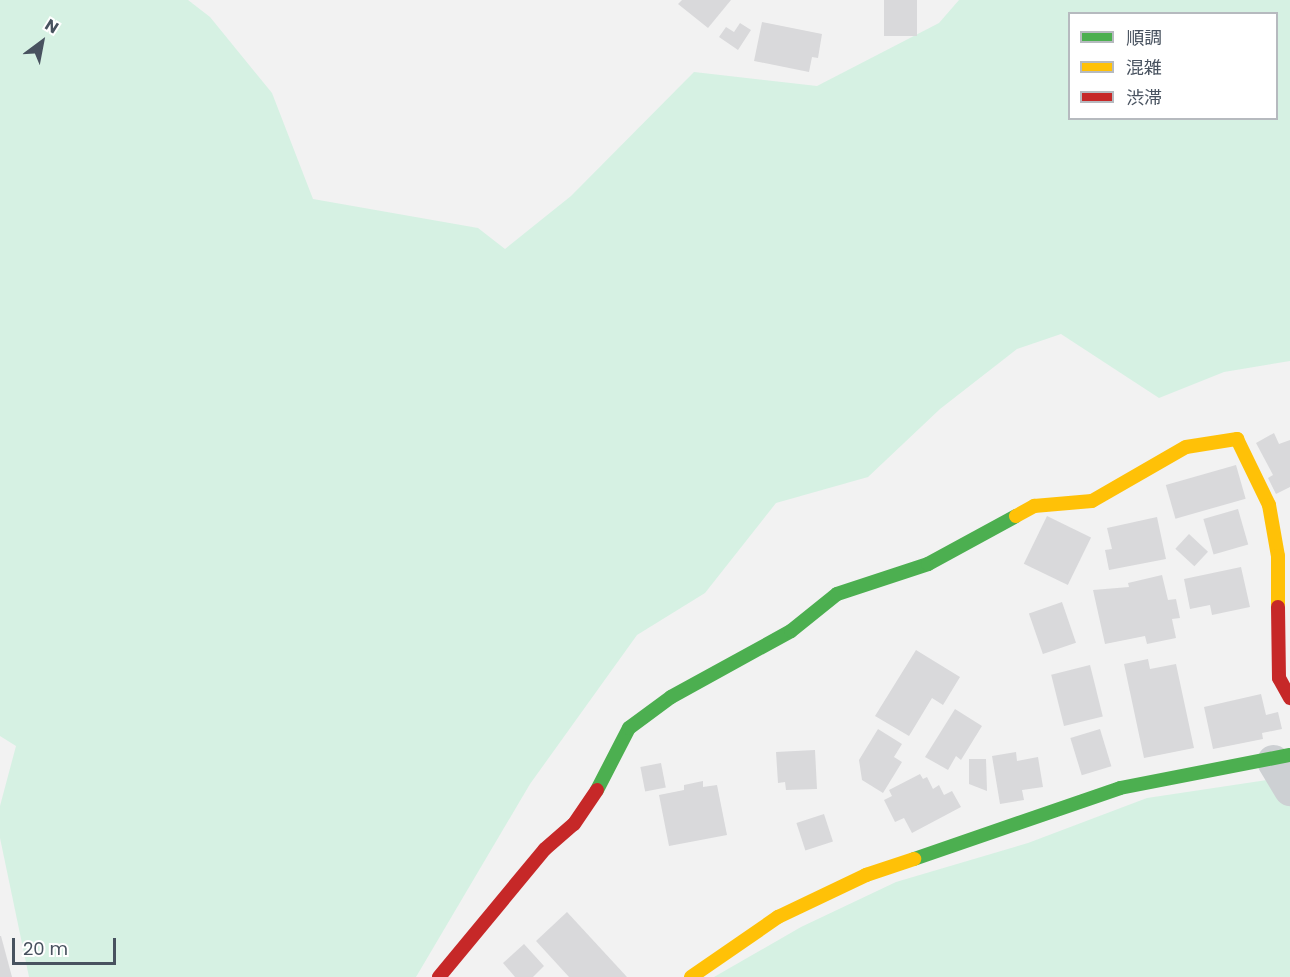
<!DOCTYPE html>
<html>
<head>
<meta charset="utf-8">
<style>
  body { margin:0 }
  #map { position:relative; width:1290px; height:977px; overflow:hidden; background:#f2f2f2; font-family:Poppins,"Noto Sans JP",sans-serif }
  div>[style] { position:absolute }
  .green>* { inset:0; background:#d6f1e3 }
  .building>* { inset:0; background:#d9d9db; transform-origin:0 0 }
  .street>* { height:33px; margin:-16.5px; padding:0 16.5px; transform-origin:16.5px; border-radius:16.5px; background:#cdd0d3 }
  .fast>* { height:14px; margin:-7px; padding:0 7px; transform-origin:7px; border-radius:7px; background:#4caf50 }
  .slow>* { height:14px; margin:-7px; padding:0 7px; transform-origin:7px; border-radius:7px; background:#ffc107 }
  .jam>* { height:14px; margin:-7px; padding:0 7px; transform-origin:7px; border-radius:7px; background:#c62828 }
  span { translate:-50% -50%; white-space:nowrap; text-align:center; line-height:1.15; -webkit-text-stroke:6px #fff; paint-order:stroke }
  .legend { position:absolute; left:1068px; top:12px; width:210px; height:108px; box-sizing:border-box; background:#fff; border:2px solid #b6babf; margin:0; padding:8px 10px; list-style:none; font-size:18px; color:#48525f }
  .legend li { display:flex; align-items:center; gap:12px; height:30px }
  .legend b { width:30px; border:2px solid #b6babf }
  .north { position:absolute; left:12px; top:12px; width:60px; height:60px; -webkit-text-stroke:4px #fff; paint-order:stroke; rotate:32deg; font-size:16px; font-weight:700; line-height:24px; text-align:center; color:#48525f }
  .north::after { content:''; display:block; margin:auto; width:21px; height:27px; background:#48525f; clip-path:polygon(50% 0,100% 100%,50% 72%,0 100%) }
  .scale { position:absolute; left:12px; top:938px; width:104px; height:27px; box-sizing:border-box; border:3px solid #48525f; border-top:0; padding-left:8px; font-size:18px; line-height:21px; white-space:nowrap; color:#48525f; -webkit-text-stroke:4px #fff; paint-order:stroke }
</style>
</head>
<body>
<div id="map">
  <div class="green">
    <i style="clip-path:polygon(evenodd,0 0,188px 0,210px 17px,272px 93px,313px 199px,478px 228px,505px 249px,571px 196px,694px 72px,817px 86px,939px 23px,959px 0,1290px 0,1290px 361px,1224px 372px,1159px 398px,1061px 334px,1017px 349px,940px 409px,868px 477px,776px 503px,705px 593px,637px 635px,530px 784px,416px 977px,29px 977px,0 838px,0 806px,16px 746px,0 736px,0 0,1070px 14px,1276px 14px,1276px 118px,1070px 118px,1070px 14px)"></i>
    <i style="clip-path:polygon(1273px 779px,1290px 795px,1290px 977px,714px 977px,801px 927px,896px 882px,1028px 843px,1147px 798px)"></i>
  </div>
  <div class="building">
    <i style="clip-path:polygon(682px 0,731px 0,708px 28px,678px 4px)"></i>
    <i style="left:884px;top:0;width:33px;height:36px"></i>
    <i style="clip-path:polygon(762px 22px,822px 34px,818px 58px,812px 57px,809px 72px,754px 61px)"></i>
    <i style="clip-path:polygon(740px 23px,751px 30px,738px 50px,719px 37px,726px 27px,734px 32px)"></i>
    <i style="clip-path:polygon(1274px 433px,1279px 444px,1290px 440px,1290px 487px,1276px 494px,1268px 478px,1273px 475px,1256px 443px)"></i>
    <i style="left:1236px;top:465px;width:35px;height:73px;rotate:74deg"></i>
    <i style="left:1238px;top:509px;width:37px;height:36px;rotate:74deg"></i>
    <i style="left:1047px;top:516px;width:49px;height:53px;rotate:26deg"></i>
    <i style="clip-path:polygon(1157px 517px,1166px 559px,1109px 570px,1105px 550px,1112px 549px,1107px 528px)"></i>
    <i style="left:1189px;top:534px;width:26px;height:20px;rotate:43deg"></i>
    <i style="clip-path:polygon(1241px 567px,1250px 607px,1212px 615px,1210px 605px,1190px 609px,1184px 579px)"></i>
    <i style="clip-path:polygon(1162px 575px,1168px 600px,1176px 599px,1180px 618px,1172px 619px,1176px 638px,1147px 644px,1145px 636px,1105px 644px,1093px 590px,1129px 587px,1128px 583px)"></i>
    <i style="left:1062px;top:602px;width:43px;height:35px;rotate:71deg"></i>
    <i style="clip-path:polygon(916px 650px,960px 677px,943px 705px,932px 698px,909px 736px,875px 716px)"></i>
    <i style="clip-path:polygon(1148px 659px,1150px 669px,1176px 664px,1194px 748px,1144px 758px,1124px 664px)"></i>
    <i style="left:1090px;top:665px;width:53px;height:40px;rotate:76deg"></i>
    <i style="clip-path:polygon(1261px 694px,1266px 715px,1278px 712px,1282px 729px,1262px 733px,1263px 739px,1213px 749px,1204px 707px)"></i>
    <i style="clip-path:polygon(955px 709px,982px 726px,961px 760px,956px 756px,948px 770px,925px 757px)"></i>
    <i style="clip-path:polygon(878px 729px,902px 744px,894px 757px,902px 762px,883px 793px,862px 780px,859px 760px)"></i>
    <i style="left:1100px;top:729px;width:39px;height:31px;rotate:73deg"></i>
    <i style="clip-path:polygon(815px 750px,817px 789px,786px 790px,785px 782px,778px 783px,776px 752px)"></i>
    <i style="clip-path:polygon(1016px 752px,1017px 761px,1038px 757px,1043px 787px,1022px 790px,1024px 800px,1000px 804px,992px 756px)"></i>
    <i style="clip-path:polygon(969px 759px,986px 759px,987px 791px,969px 784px)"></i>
    <i style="left:661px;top:763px;width:25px;height:21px;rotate:79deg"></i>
    <i style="clip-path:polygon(920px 774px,923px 779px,927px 777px,933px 789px,939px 785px,944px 795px,952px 791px,961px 807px,912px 833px,904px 818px,895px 822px,884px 800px,892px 796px,889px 790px)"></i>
    <i style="clip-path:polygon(703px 781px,703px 787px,717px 785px,727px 835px,669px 846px,659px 795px,684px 790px,684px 785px)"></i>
    <i style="left:824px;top:814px;width:29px;height:29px;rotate:72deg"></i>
    <i style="clip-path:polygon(567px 912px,627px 977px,569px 977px,536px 941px)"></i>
    <i style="clip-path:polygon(0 936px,1px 936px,12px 977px,0 977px)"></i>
    <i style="clip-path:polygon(524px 944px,544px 966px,533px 977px,515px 977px,503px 963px)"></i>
  </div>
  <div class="street">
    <i style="left:1273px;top:761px;width:33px;rotate:59deg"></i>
  </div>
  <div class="fast">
    <i style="left:597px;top:790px;width:70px;rotate:-62.7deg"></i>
    <i style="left:629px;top:728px;width:52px;rotate:-36.4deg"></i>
    <i style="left:671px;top:697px;width:137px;rotate:-28.8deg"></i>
    <i style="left:791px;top:631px;width:59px;rotate:-38.8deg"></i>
    <i style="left:837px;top:594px;width:96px;rotate:-18.2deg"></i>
    <i style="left:928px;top:564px;width:100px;rotate:-28.6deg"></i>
    <i style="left:914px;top:859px;width:218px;rotate:-19deg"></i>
    <i style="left:1120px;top:788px;width:173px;rotate:-11deg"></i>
  </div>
  <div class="slow">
    <i style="left:1016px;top:516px;width:21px;rotate:-29deg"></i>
    <i style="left:1034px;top:506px;width:58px;rotate:-4.9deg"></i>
    <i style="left:1092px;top:501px;width:108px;rotate:-29.9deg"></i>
    <i style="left:1186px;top:447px;width:52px;rotate:-8.9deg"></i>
    <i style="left:1237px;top:439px;width:73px;rotate:64.1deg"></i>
    <i style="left:1269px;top:505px;width:52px;rotate:80deg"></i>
    <i style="left:1278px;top:556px;width:51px;rotate:90deg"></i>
    <i style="left:691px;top:977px;width:106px;rotate:-34.6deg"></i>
    <i style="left:778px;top:917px;width:98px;rotate:-25.5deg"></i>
    <i style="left:866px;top:875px;width:51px;rotate:-18.4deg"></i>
  </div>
  <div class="jam">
    <i style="left:1278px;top:607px;width:71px;rotate:89.2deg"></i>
    <i style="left:1279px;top:678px;width:23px;rotate:61deg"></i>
    <i style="left:439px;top:977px;width:166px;rotate:-50.4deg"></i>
    <i style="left:545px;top:849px;width:38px;rotate:-41deg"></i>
    <i style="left:574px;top:824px;width:41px;rotate:-55.9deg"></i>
  </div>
  <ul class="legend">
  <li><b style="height:8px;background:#4caf50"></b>順調</li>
  <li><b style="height:8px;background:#ffc107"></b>混雑</li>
  <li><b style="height:8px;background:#c62828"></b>渋滞</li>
  </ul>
  <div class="north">N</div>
  <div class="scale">20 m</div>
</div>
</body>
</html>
